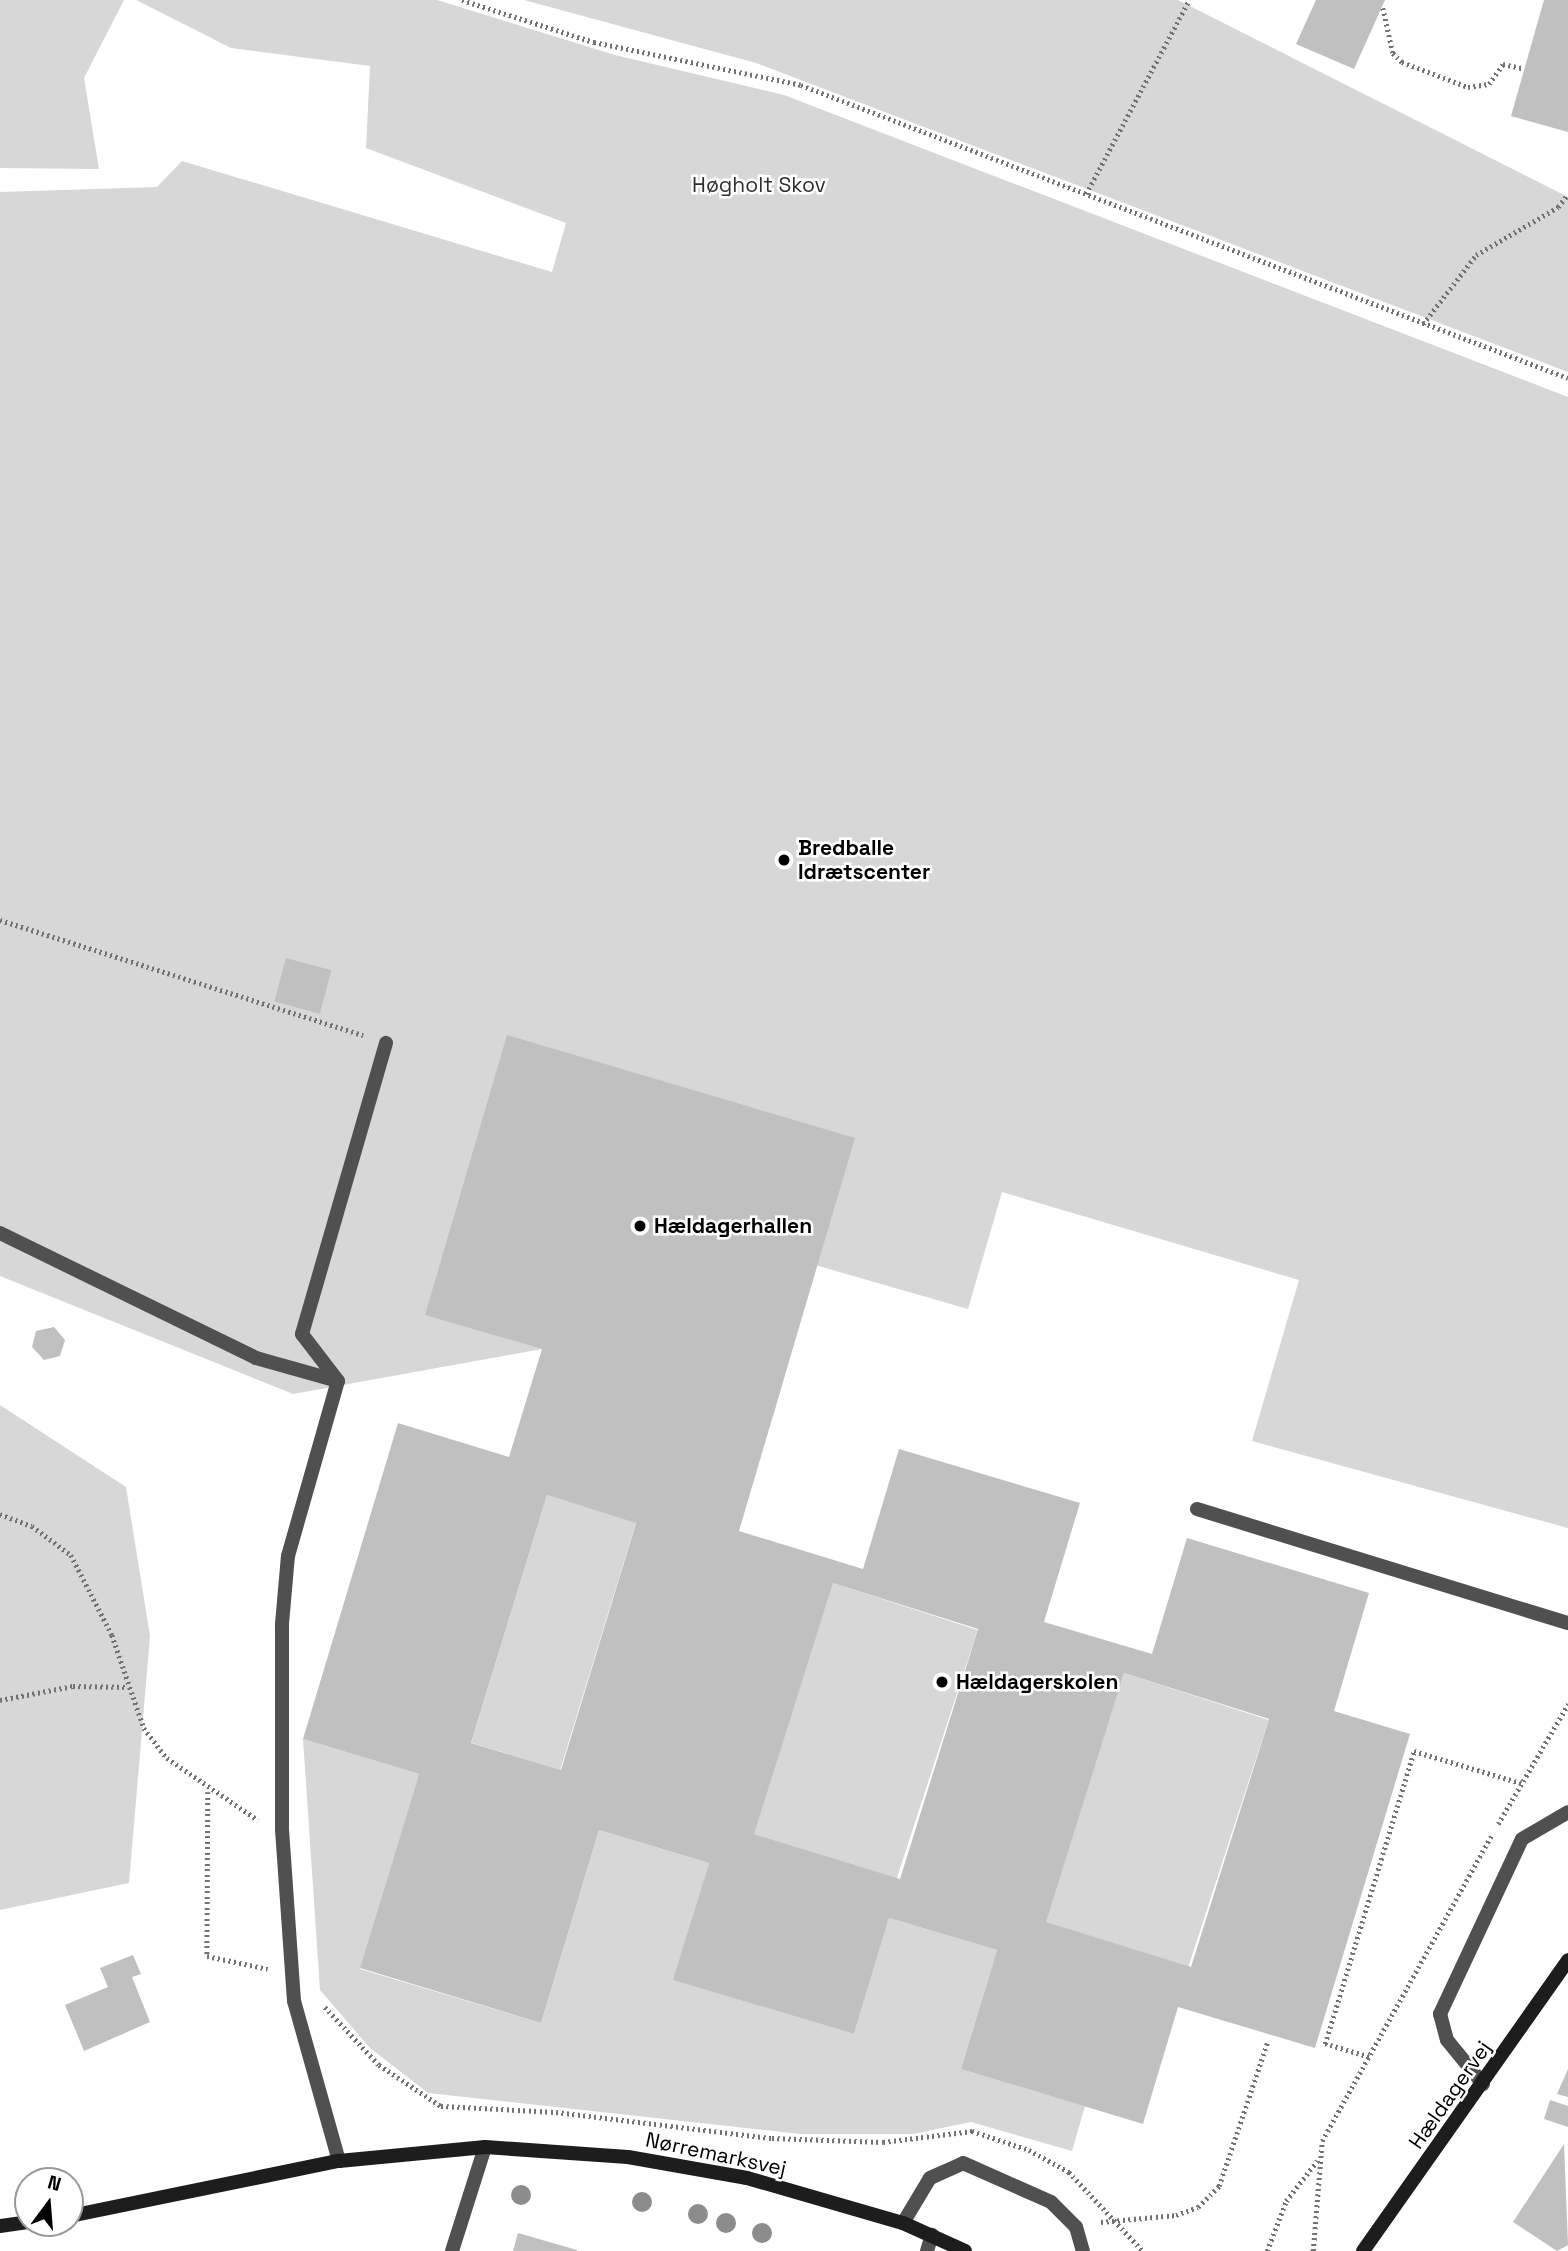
<!DOCTYPE html>
<html>
<head>
<meta charset="utf-8">
<style>
  body { margin:0 }
  #map { position:relative; width:1568px; height:2251px; overflow:hidden; background:#fff; font-family:"Space Grotesk",sans-serif }
  div>[style] { position:absolute }
  .green>* { inset:0; background:#d7d7d7; transform-origin:0 0 }
  .building>* { inset:0; background:#c0c0c0; transform-origin:0 0 }
  .path>* { height:4.5px; margin-top:-2.25px; transform-origin:0; background:repeating-linear-gradient(90deg,#727272 0 2px,transparent 0 5.5px) }
  .lane>* { height:14px; margin:-7px; padding:0 7px; transform-origin:7px; border-radius:7px; background:#505050 }
  .secondary>* { height:14px; margin:-7px; padding:0 7px; transform-origin:7px; border-radius:7px; background:#1d1d1d }
  .trees>* { width:20px; height:20px; margin:-10px; border-radius:50%; background:#8c8c8c }
  .dots>* { width:19px; height:19px; translate:-50% -50%; box-sizing:border-box; border:4px solid #fff; border-radius:50% }
  span { translate:-50% -50%; white-space:nowrap; text-align:center; line-height:1.15; -webkit-text-stroke:5px #fff; paint-order:stroke }
  .park-label { font-size:21px; color:#2e2e2e }
  .poi-label { font-size:21px; color:#000; font-weight:700 }
  .left { translate:0 -50%; text-align:left }
  .street-label { font-size:21px; color:#000 }
  .north { position:absolute; left:14px; top:2167px; width:70px; height:70px; box-sizing:border-box; background:#fff; border:2px solid #999; border-radius:50%; rotate:16deg; font-size:19px; font-weight:700; line-height:28px; text-align:center; color:#000 }
  .north::after { content:''; display:block; margin:auto; width:24px; height:32px; background:#000; clip-path:polygon(50% 0,100% 100%,50% 72%,0 100%) }
</style>
</head>
<body>
<div id="map">
  <div class="green">
    <i style="clip-path:polygon(0 0,124px 0,84px 78px,99px 169px,0 168px)"></i>
    <i style="clip-path:polygon(136px 0,437px 0,615px 55px,784px 95px,1568px 397px,1568px 1528px,1252px 1441px,1299px 1280px,1002px 1192px,968px 1309px,815px 1265px,773px 1417px,542px 1349px,293px 1394px,0 1276px,0 192px,157px 187px,182px 161px,552px 272px,566px 223px,366px 148px,370px 66px,231px 48px)"></i>
    <i style="clip-path:polygon(524px 0,1178px 0,1568px 197px,1568px 372px,756px 63px)"></i>
    <i style="clip-path:polygon(0 1405px,126px 1487px,150px 1636px,129px 1883px,0 1910px)"></i>
    <i style="left:547px;top:1495px;width:93px;height:259px;rotate:17deg"></i>
    <i style="left:833px;top:1583px;width:152px;height:263px;rotate:18deg"></i>
    <i style="left:1124px;top:1673px;width:152px;height:261px;rotate:18deg"></i>
    <i style="clip-path:polygon(303px 1739px,419px 1774px,360px 1969px,541px 2023px,599px 1830px,709px 1863px,674px 1980px,854px 2034px,889px 1918px,997px 1950px,961px 2069px,1085px 2106px,1072px 2151px,971px 2122px,913px 2134px,801px 2134px,428px 2093px,370px 2048px,320px 1990px)"></i>
  </div>
  <div class="building">
    <i style="clip-path:polygon(1316px 0,1385px 0,1354px 69px,1296px 44px)"></i>
    <i style="clip-path:polygon(1544px 0,1568px 0,1568px 132px,1511px 116px)"></i>
    <i style="left:286px;top:958px;width:47px;height:45px;rotate:15deg"></i>
    <i style="clip-path:polygon(evenodd,507px 1035px,855px 1138px,739px 1531px,863px 1569px,899px 1449px,1080px 1503px,1044px 1622px,1152px 1654px,1187px 1538px,1369px 1593px,1334px 1711px,1410px 1734px,1315px 2048px,1178px 2007px,1143px 2124px,961px 2069px,997px 1950px,889px 1918px,854px 2034px,673px 1980px,709px 1863px,599px 1830px,541px 2023px,360px 1968px,419px 1774px,303px 1739px,398px 1423px,509px 1457px,542px 1349px,425px 1315px,507px 1035px,547px 1495px,636px 1523px,561px 1770px,471px 1743px,547px 1495px,507px 1035px,833px 1583px,978px 1629px,900px 1879px,754px 1834px,833px 1583px,507px 1035px,1124px 1673px,1269px 1719px,1191px 1967px,1046px 1922px,1124px 1673px)"></i>
    <i style="clip-path:polygon(54px 1327px,65px 1340px,60px 1356px,44px 1360px,32px 1347px,36px 1331px)"></i>
    <i style="clip-path:polygon(133px 1955px,141px 1974px,132px 1977px,150px 2022px,84px 2051px,65px 2005px,108px 1987px,100px 1968px)"></i>
    <i style="clip-path:polygon(1568px 2069px,1568px 2097px,1557px 2094px)"></i>
    <i style="clip-path:polygon(1550px 2100px,1568px 2106px,1568px 2127px,1544px 2119px)"></i>
    <i style="clip-path:polygon(1564px 2144px,1568px 2245px,1557px 2251px,1513px 2222px)"></i>
    <i style="clip-path:polygon(518px 2233px,577px 2250px,577px 2251px,513px 2251px)"></i>
  </div>
  <div class="path">
    <i style="left:462px;top:0;width:139px;rotate:17.7deg"></i>
    <i style="left:594px;top:42px;width:211px;rotate:11.7deg"></i>
    <i style="left:801px;top:85px;width:821px;rotate:20.91deg"></i>
    <i style="left:1383px;top:8px;width:46px;rotate:77.5deg"></i>
    <i style="left:1393px;top:53px;width:13px;rotate:45deg"></i>
    <i style="left:1402px;top:62px;width:71px;rotate:20.7deg"></i>
    <i style="left:1468px;top:87px;width:21px;rotate:-8deg"></i>
    <i style="left:1489px;top:84px;width:24px;rotate:-55deg"></i>
    <i style="left:1503px;top:64px;width:19px;rotate:12deg"></i>
    <i style="left:1086px;top:194px;width:220px;rotate:-62deg"></i>
    <i style="left:1423px;top:324px;width:87px;rotate:-52.5deg"></i>
    <i style="left:1476px;top:255px;width:95px;rotate:-30.3deg"></i>
    <i style="left:1558px;top:207px;width:16px;rotate:-52deg"></i>
    <i style="left:0;top:920px;width:381px;rotate:17.6deg"></i>
    <i style="left:0;top:1514px;width:34px;rotate:21deg"></i>
    <i style="left:32px;top:1526px;width:49px;rotate:36.6deg"></i>
    <i style="left:71px;top:1555px;width:90px;rotate:62.9deg"></i>
    <i style="left:112px;top:1635px;width:98px;rotate:71deg"></i>
    <i style="left:144px;top:1728px;width:38px;rotate:53deg"></i>
    <i style="left:167px;top:1758px;width:110px;rotate:34.3deg"></i>
    <i style="left:0;top:1700px;width:74px;rotate:-10.9deg"></i>
    <i style="left:73px;top:1686px;width:55px;rotate:1deg"></i>
    <i style="left:208px;top:1792px;width:164px;rotate:90.3deg"></i>
    <i style="left:207px;top:1956px;width:62px;rotate:12deg"></i>
    <i style="left:1498px;top:1824px;width:139px;rotate:-59.7deg"></i>
    <i style="left:325px;top:2007px;width:79px;rotate:47deg"></i>
    <i style="left:379px;top:2065px;width:74px;rotate:33.5deg"></i>
    <i style="left:441px;top:2106px;width:115px;rotate:3deg"></i>
    <i style="left:556px;top:2112px;width:218px;rotate:6.9deg"></i>
    <i style="left:772px;top:2138px;width:111px;rotate:2.1deg"></i>
    <i style="left:883px;top:2142px;width:90px;rotate:-7deg"></i>
    <i style="left:972px;top:2131px;width:60px;rotate:18.4deg"></i>
    <i style="left:1029px;top:2150px;width:46px;rotate:28.8deg"></i>
    <i style="left:1069px;top:2172px;width:108px;rotate:46.9deg"></i>
    <i style="left:1369px;top:2057px;width:46px;rotate:-163.5deg"></i>
    <i style="left:1325px;top:2044px;width:306px;rotate:-73.1deg"></i>
    <i style="left:1414px;top:1751px;width:112px;rotate:16.7deg"></i>
    <i style="left:1101px;top:2222px;width:75px;rotate:-5.3deg"></i>
    <i style="left:1176px;top:2215px;width:23px;rotate:-20deg"></i>
    <i style="left:1198px;top:2207px;width:30px;rotate:-45deg"></i>
    <i style="left:1219px;top:2186px;width:151px;rotate:-71.4deg"></i>
    <i style="left:1267px;top:2251px;width:53px;rotate:-69.2deg"></i>
    <i style="left:1286px;top:2201px;width:51px;rotate:-52.2deg"></i>
    <i style="left:1313px;top:2251px;width:110px;rotate:-85.3deg"></i>
    <i style="left:1322px;top:2141px;width:351px;rotate:-61deg"></i>
  </div>
  <div class="lane">
    <i style="left:0;top:1233px;width:285px;rotate:26deg"></i>
    <i style="left:256px;top:1358px;width:85px;rotate:15.7deg"></i>
    <i style="left:1197px;top:1509px;width:388px;rotate:17.1deg"></i>
    <i style="left:1483px;top:2084px;width:57px;rotate:-129.3deg"></i>
    <i style="left:1447px;top:2040px;width:27px;rotate:-105deg"></i>
    <i style="left:1440px;top:2014px;width:193px;rotate:-64.9deg"></i>
    <i style="left:1522px;top:1839px;width:53px;rotate:-30.4deg"></i>
    <i style="left:339px;top:2161px;width:166px;rotate:-105.7deg"></i>
    <i style="left:294px;top:2001px;width:172px;rotate:-94deg"></i>
    <i style="left:282px;top:1829px;width:205px;rotate:-90deg"></i>
    <i style="left:282px;top:1624px;width:68px;rotate:-85deg"></i>
    <i style="left:288px;top:1556px;width:182px;rotate:-74.1deg"></i>
    <i style="left:338px;top:1381px;width:59px;rotate:-127.5deg"></i>
    <i style="left:302px;top:1334px;width:303px;rotate:-73.9deg"></i>
    <i style="left:903px;top:2223px;width:52px;rotate:-59deg"></i>
    <i style="left:930px;top:2178px;width:36px;rotate:-24deg"></i>
    <i style="left:963px;top:2163px;width:96px;rotate:23.9deg"></i>
    <i style="left:1051px;top:2202px;width:35px;rotate:45deg"></i>
    <i style="left:1076px;top:2227px;width:25px;rotate:74deg"></i>
    <i style="left:452px;top:2251px;width:109px;rotate:-72.4deg"></i>
    <i style="left:927px;top:2251px;width:17px;rotate:-73deg"></i>
  </div>
  <div class="secondary">
    <i style="left:70px;top:2216px;width:275px;rotate:-11.6deg"></i>
    <i style="left:339px;top:2161px;width:147px;rotate:-5.5deg"></i>
    <i style="left:485px;top:2147px;width:143px;rotate:4deg"></i>
    <i style="left:628px;top:2157px;width:121px;rotate:10deg"></i>
    <i style="left:747px;top:2178px;width:162px;rotate:16.1deg"></i>
    <i style="left:903px;top:2223px;width:68px;rotate:24.3deg"></i>
    <i style="left:0;top:2226px;width:28px;rotate:-8deg"></i>
    <i style="left:1363px;top:2251px;width:356px;rotate:-54.8deg"></i>
  </div>
  <div class="trees">
    <i style="left:521px;top:2195px"></i>
    <i style="left:642px;top:2202px"></i>
    <i style="left:698px;top:2214px"></i>
    <i style="left:726px;top:2223px"></i>
    <i style="left:762px;top:2233px"></i>
  </div>
  <div class="dots">
    <i style="left:784px;top:860px;background:#000"></i>
    <i style="left:640px;top:1226px;background:#000"></i>
    <i style="left:942px;top:1682px;background:#000"></i>
  </div>
  <div class="park-label">
    <span style="left:759px;top:185px">Høgholt Skov</span>
  </div>
  <div class="poi-label">
    <span class="left" style="left:798px;top:860px">Bredballe<br>Idrætscenter</span>
    <span class="left" style="left:654px;top:1226px">Hældagerhallen</span>
    <span class="left" style="left:956px;top:1682px">Hældagerskolen</span>
  </div>
  <div class="street-label">
    <span style="left:1450px;top:2095px;rotate:-55deg">Hældagervej</span>
    <span style="left:716px;top:2154px;rotate:12deg">Nørremarksvej</span>
  </div>
  <div class="north">N</div>
</div>
</body>
</html>
